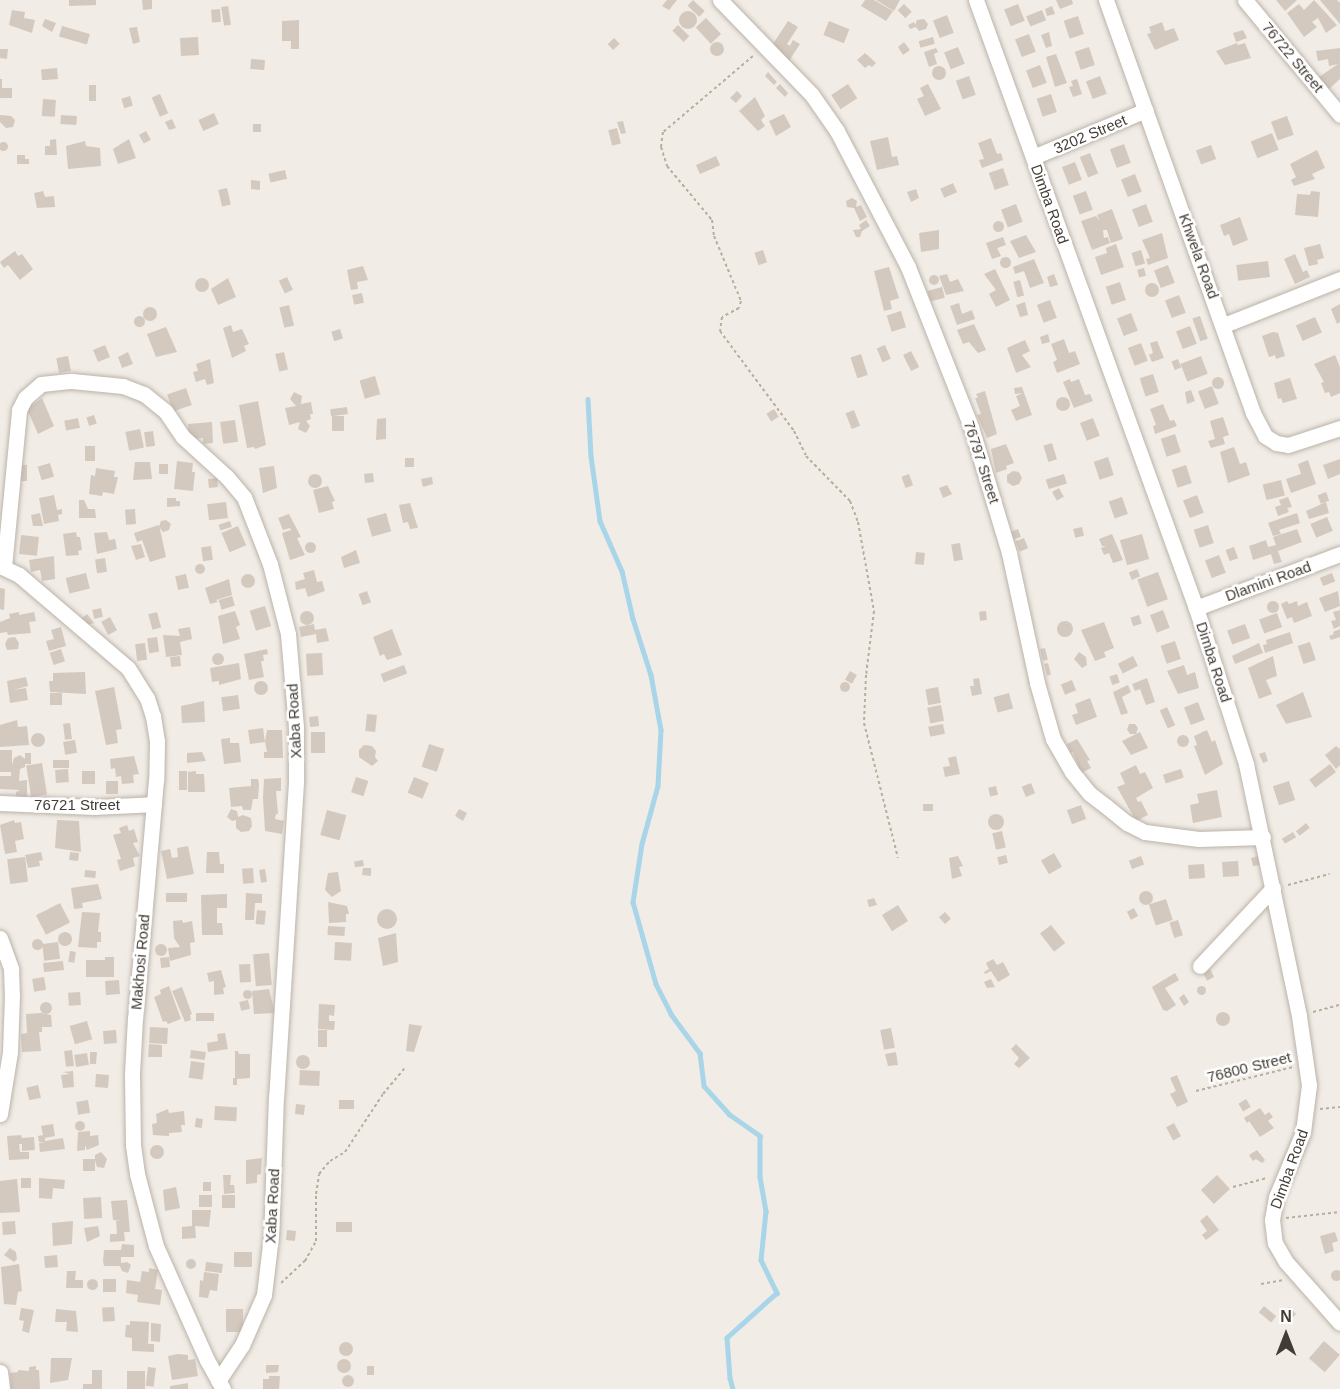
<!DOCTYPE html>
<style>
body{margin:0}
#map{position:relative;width:1340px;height:1389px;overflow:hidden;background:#f1ece6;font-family:Arial,sans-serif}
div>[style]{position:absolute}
.stream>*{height:4.5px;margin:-2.25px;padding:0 2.25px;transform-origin:2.25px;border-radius:2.25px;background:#a8d5e8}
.building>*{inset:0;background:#d4c9bf;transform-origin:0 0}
.round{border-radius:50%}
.path>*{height:2px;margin-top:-1px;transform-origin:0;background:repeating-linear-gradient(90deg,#bbad9c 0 3px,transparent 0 6px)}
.roads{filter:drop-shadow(0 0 2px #bbb3a9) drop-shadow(0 0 2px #bbb3a9)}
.minor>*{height:15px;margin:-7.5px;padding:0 7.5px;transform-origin:7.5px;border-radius:7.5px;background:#fff}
span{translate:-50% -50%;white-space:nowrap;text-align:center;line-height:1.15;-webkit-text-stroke:5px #fff;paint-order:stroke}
.street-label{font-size:15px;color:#433c36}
.north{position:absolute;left:1256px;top:1305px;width:60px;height:60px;-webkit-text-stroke:4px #fff;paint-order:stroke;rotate:0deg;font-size:16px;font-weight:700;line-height:24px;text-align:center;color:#433c36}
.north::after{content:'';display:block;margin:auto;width:21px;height:27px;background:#433c36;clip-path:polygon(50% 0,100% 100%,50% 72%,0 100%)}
</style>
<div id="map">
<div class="stream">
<i style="left:588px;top:399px;width:57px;rotate:87deg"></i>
<i style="left:591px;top:456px;width:66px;rotate:82.1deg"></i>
<i style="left:600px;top:521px;width:55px;rotate:66.3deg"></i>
<i style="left:622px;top:571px;width:49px;rotate:77.1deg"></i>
<i style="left:633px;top:619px;width:59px;rotate:72.2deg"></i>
<i style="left:651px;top:675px;width:56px;rotate:79.7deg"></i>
<i style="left:661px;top:730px;width:56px;rotate:93.1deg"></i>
<i style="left:658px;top:786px;width:60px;rotate:105.4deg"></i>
<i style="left:642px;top:844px;width:59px;rotate:98.8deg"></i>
<i style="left:633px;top:902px;width:85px;rotate:74.3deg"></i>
<i style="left:656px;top:984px;width:34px;rotate:63deg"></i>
<i style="left:671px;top:1014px;width:49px;rotate:53.4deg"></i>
<i style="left:700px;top:1053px;width:33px;rotate:83deg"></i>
<i style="left:704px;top:1086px;width:38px;rotate:48deg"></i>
<i style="left:729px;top:1114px;width:38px;rotate:35deg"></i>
<i style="left:760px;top:1136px;width:41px;rotate:90deg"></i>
<i style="left:760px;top:1177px;width:35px;rotate:80deg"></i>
<i style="left:766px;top:1211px;width:49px;rotate:95.8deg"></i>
<i style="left:761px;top:1260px;width:37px;rotate:64deg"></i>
<i style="left:777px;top:1293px;width:67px;rotate:138deg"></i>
<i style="left:727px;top:1338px;width:40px;rotate:85.7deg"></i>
<i style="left:730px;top:1378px;width:11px;rotate:75deg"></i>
</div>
<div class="building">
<i style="clip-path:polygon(69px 0,96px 0,96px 5px,69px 6px)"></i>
<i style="clip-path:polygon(142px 0,152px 0,152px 9px,143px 10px)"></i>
<i style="clip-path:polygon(667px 0,677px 0,669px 10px,662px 6px)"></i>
<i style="left:693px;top:0;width:16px;height:8px;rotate:43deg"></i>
<i style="clip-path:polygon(865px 0,874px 0,893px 11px,886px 21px,861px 6px)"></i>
<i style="clip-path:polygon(876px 0,900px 0,894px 11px)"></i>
<i style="clip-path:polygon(1056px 0,1072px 0,1073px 4px,1060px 9px)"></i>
<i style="clip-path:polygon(1276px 0,1297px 0,1285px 11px)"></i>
<i style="clip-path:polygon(1314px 0,1337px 25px,1326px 33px,1318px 18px,1312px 22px,1317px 27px,1304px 37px,1287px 13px,1299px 4px,1304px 10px)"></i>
<i style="clip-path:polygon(1320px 0,1337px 0,1340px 3px,1340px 24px)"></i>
<i style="left:904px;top:4px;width:11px;height:9px;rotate:45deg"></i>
<i style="left:1018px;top:4px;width:18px;height:15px;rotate:68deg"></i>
<i style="left:228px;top:6px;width:19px;height:7px;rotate:81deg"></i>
<i style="clip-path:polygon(1052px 6px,1055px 14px,1047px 16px,1045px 9px)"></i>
<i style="left:220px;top:9px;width:13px;height:9px;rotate:86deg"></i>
<i style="clip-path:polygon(12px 10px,25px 12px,24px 18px,35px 20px,32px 33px,9px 25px)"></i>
<i style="left:1042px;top:10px;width:11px;height:17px;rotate:68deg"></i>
<i class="round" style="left:679px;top:11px;width:18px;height:18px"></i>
<i style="left:947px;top:15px;width:19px;height:15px;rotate:69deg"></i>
<i style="left:1078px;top:16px;width:19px;height:15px;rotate:72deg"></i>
<i style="left:706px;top:18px;width:22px;height:14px;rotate:47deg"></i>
<i style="clip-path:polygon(45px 19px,56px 23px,52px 32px,42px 26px)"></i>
<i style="clip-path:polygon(924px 19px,928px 24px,926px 29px,919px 31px,916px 27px,910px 29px,908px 25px,914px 22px,915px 25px,917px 20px)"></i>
<i style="clip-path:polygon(299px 20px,299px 49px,291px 49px,291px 41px,282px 41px,282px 21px)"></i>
<i style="clip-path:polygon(788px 21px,798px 27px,787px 44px,790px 46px,793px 40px,800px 44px,789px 61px,771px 47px)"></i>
<i style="left:829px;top:21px;width:22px;height:15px;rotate:22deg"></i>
<i style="clip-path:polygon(1162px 22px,1165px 31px,1174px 28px,1179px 40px,1155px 50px,1147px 34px,1151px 33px,1149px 27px)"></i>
<i style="left:678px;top:25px;width:16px;height:8px;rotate:45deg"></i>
<i style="left:62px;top:26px;width:29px;height:11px;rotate:16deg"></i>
<i style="clip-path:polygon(137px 27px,140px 42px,133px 44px,129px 28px)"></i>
<i style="clip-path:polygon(1243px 30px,1247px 38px,1236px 42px,1233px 33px)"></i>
<i style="clip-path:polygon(1049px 32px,1052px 46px,1046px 48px,1041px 35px)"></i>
<i style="left:1029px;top:34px;width:19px;height:15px;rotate:69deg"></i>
<i style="left:198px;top:37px;width:18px;height:18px;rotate:87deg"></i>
<i style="left:933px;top:37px;width:7px;height:15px;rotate:74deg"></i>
<i style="left:614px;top:38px;width:8px;height:9px;rotate:45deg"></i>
<i style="clip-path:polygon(904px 42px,910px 50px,903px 55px,898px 47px)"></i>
<i class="round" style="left:710px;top:42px;width:14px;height:14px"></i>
<i style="clip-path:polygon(1237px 43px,1238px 45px,1245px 43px,1251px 58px,1225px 65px,1216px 51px)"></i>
<i style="left:958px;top:47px;width:18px;height:15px;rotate:68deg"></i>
<i style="left:1089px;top:47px;width:19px;height:15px;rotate:72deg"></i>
<i style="clip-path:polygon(936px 48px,938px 52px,934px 54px,937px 64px,929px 67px,924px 52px)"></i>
<i style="clip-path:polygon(1340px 48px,1340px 79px,1329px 89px,1319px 77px,1338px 64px,1329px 66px,1328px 59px,1318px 61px,1316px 51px)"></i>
<i style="clip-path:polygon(0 49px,8px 49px,7px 59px,0 58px)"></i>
<i style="clip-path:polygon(865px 53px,876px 63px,872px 67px,869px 65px,865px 68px,857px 60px)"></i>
<i style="clip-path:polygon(1056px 54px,1067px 83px,1055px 87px,1046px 57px)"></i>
<i style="left:251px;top:59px;width:14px;height:10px;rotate:4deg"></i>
<i style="left:1040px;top:65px;width:19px;height:15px;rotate:69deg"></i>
<i class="round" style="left:932px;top:66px;width:14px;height:14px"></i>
<i style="left:57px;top:68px;width:11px;height:16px;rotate:85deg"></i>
<i style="clip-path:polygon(768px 72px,777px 82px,774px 85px,765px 76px)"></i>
<i style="left:969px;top:76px;width:20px;height:14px;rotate:70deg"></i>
<i style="left:1100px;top:76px;width:19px;height:15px;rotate:69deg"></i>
<i style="clip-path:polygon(0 79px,2px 79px,2px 88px,12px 88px,12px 98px,0 98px)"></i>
<i style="clip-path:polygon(1077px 79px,1082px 94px,1073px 97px,1069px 87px,1073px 86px,1071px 81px)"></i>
<i style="clip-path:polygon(780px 84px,788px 93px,785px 97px,776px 88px)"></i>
<i style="left:848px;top:84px;width:17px;height:20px;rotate:57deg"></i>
<i style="clip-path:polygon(928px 84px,941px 109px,925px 116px,917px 99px,924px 96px,920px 88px)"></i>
<i style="left:89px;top:85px;width:7px;height:16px"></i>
<i style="clip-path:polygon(737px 91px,742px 96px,736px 103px,730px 98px)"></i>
<i style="left:160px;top:94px;width:21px;height:9px;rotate:67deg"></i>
<i style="left:1051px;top:94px;width:19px;height:15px;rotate:72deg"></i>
<i style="left:130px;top:96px;width:10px;height:9px;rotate:73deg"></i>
<i style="clip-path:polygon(755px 97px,765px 116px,761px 120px,765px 126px,758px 131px,739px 111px)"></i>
<i style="left:43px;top:99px;width:13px;height:17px;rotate:4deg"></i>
<i style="left:214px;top:113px;width:12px;height:17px;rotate:66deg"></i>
<i style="clip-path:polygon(784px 114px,791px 127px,776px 136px,769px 121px)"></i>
<i style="clip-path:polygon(0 115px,11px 116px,15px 120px,13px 127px,6px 128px,0 122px)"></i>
<i style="left:61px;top:115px;width:16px;height:9px;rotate:4deg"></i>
<i style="left:1287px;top:116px;width:20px;height:17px;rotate:70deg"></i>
<i style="clip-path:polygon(172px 119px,176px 128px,169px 130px,165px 122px)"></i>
<i style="clip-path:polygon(623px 121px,626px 133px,621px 134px,617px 122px)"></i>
<i style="left:253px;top:124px;width:8px;height:8px"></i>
<i style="left:617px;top:128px;width:16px;height:9px;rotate:76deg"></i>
<i style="left:146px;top:131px;width:10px;height:8px;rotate:61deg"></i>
<i style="left:1272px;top:133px;width:18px;height:23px;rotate:68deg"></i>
<i style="clip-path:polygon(888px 137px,892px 157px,897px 156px,899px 165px,877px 170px,870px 141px)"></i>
<i style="clip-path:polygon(991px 138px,997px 154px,1001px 153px,1003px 160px,982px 168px,979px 160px,984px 159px,978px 143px)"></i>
<i style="clip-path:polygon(56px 139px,57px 155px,45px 155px,45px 146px,50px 146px,50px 140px)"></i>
<i style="clip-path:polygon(129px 139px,136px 158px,118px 164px,113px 149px)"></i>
<i style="clip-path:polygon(85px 141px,86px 146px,100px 148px,101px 166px,68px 169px,66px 146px)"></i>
<i class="round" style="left:-1.5px;top:141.5px;width:9px;height:9px"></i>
<i style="left:1124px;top:144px;width:20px;height:15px;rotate:70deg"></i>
<i style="left:1211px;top:145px;width:15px;height:16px;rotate:70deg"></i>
<i style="clip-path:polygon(1317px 150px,1325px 168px,1312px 174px,1315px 179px,1294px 186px,1291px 180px,1296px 177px,1290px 164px)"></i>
<i style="left:1090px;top:153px;width:22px;height:11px;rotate:68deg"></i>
<i style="clip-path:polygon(17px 155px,25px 155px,25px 159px,29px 159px,29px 164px,17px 164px)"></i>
<i style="left:716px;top:156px;width:10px;height:22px;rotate:66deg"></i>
<i style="left:1075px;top:162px;width:19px;height:14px;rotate:69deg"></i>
<i style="left:1003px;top:168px;width:18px;height:15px;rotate:71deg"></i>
<i style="left:285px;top:170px;width:9px;height:17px;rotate:77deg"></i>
<i style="left:1135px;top:174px;width:19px;height:15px;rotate:69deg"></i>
<i style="clip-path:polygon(251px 180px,260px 181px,260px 190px,251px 189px)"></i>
<i style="left:953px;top:183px;width:10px;height:14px;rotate:66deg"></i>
<i style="left:227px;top:188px;width:17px;height:9px;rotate:77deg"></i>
<i style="clip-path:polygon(916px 189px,919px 198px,911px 202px,907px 192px)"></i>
<i style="clip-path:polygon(43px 191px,45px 197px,54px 196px,55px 207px,37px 208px,34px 193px)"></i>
<i style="left:1086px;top:191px;width:20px;height:14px;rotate:70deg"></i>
<i style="clip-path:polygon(1311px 191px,1320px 192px,1318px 217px,1295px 215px,1297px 194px,1310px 195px)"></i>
<i style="clip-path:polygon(852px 198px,857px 201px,856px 207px,861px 205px,867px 217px,860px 221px,854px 208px,847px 207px,846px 201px)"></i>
<i style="left:1016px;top:204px;width:19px;height:16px;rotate:69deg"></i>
<i style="left:1146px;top:204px;width:19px;height:15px;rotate:69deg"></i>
<i style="clip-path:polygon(1112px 209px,1123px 239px,1111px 243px,1107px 230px,1103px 230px,1104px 238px,1108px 237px,1110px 243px,1092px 250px,1081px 221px,1096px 216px,1100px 221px,1097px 215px)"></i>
<i style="clip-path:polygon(1240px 217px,1248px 240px,1233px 246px,1229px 234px,1224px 236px,1220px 225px)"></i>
<i style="clip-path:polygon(866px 220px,870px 226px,862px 231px,860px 237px,856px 237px,853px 230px,861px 229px,859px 225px)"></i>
<i class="round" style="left:992.5px;top:220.5px;width:11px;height:11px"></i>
<i style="clip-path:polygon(939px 230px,939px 249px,921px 252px,919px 233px)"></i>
<i style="clip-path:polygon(1162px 233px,1168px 258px,1148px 265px,1146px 259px,1150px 258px,1142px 240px)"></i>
<i style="clip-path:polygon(1026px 235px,1036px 252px,1019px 258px,1010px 241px)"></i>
<i style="clip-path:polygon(1003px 237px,1006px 245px,997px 248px,1001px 256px,992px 259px,986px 243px)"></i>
<i style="clip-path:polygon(1116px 244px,1124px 267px,1101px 275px,1095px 257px,1107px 253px,1106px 248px)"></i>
<i style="clip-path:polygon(1320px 244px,1324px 258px,1317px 260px,1318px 264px,1309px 266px,1304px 248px)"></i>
<i style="left:763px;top:250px;width:13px;height:9px;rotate:72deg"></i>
<i style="left:1141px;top:250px;width:14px;height:10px;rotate:73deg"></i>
<i style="clip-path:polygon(15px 251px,18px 256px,22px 254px,33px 269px,20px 280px,8px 265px,4px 268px,0 262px)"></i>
<i style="clip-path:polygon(1295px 254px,1303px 272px,1307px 270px,1310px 277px,1295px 284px,1284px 259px)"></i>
<i class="round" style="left:999.5px;top:256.5px;width:11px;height:11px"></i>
<i style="clip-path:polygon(1034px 259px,1044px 283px,1030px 288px,1024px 271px,1015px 274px,1013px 267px)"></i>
<i style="left:1268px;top:261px;width:16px;height:32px;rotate:83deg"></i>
<i style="left:1168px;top:265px;width:19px;height:15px;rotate:69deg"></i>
<i style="clip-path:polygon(363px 266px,368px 280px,357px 282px,358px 289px,351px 290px,347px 270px)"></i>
<i style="clip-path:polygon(889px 267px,899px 298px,890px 301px,892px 309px,884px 311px,874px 271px)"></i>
<i style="left:1144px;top:268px;width:8px;height:7px;rotate:76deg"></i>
<i style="clip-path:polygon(995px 269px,1010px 300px,996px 307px,989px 294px,996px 290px,984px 274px)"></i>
<i style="clip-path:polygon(947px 274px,950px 282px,958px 279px,964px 291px,946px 295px,939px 276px)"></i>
<i style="clip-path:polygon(1054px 274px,1058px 285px,1050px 287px,1047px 277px)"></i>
<i class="round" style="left:929px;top:275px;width:10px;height:10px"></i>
<i style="left:287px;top:277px;width:14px;height:9px;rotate:65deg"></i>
<i class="round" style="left:195px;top:278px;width:14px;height:14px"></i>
<i style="clip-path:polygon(228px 278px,236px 297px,218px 305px,211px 289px)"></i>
<i style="left:1020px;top:280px;width:16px;height:7px;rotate:75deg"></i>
<i style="left:1120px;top:282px;width:19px;height:15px;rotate:72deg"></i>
<i class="round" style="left:1145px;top:283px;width:14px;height:14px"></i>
<i style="left:942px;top:287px;width:11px;height:15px;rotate:75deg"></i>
<i style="left:362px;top:293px;width:10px;height:10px;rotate:79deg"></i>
<i style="left:1179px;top:295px;width:19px;height:15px;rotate:69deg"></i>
<i style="left:1050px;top:300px;width:19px;height:14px;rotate:69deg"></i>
<i style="clip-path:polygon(1025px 302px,1028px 315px,1020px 317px,1016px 305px)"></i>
<i style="clip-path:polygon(959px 303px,962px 314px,972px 310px,975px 319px,957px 325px,950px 306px)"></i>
<i style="clip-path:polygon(1340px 304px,1340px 322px,1337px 324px,1331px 309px)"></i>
<i style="left:289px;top:305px;width:21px;height:10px;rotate:76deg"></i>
<i class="round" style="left:143px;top:307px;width:14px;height:14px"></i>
<i style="left:901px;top:311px;width:17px;height:15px;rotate:73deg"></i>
<i style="left:1131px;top:313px;width:19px;height:15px;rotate:69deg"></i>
<i class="round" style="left:133.5px;top:315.5px;width:11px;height:11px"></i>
<i style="left:1200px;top:316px;width:24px;height:8px;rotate:71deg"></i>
<i style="left:1315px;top:317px;width:17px;height:21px;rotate:66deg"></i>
<i style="clip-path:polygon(974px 324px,986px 350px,978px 353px,969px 342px,963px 344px,957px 330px)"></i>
<i style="clip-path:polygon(231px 325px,233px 332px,242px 329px,249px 344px,244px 346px,246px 351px,232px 358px,223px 328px)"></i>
<i style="left:1190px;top:326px;width:19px;height:15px;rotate:69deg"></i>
<i style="clip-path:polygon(166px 327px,177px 352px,156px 357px,147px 334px)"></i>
<i style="left:340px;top:329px;width:10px;height:9px;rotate:73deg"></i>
<i style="clip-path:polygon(1273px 332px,1278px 333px,1285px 356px,1276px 359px,1275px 355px,1269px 357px,1262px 336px)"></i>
<i style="clip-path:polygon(1048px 334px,1050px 342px,1042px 344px,1040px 337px)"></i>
<i style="clip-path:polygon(1064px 339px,1069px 353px,1075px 351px,1080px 364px,1057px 373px,1053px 362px,1057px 360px,1051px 344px)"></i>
<i style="clip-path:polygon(1025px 340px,1030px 351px,1022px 355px,1031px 367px,1016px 373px,1007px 348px)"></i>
<i style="clip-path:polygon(1157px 341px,1164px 358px,1152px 362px,1149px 355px,1153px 353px,1150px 343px)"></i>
<i style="left:1141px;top:343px;width:19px;height:14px;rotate:69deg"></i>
<i style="left:105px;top:345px;width:13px;height:13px;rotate:67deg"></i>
<i style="left:885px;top:345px;width:15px;height:9px;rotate:67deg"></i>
<i style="left:911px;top:351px;width:18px;height:9px;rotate:63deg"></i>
<i style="clip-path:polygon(128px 352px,133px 364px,122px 368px,118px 357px)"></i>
<i style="left:284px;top:352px;width:18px;height:9px;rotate:77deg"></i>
<i style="left:861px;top:354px;width:22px;height:11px;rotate:72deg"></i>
<i style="clip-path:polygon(1335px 355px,1340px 367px,1340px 393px,1331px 397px,1329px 392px,1325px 393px,1321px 383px,1324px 382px,1314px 364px)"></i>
<i style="left:68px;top:356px;width:15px;height:12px;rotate:79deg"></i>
<i style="left:1201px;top:356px;width:19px;height:22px;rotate:69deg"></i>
<i style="clip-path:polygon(210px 359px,214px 383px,207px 385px,205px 379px,196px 382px,193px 372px,198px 371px,196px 364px)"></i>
<i style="left:1178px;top:359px;width:9px;height:7px;rotate:69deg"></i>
<i style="left:1153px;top:374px;width:19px;height:14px;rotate:72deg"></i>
<i style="left:375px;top:376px;width:19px;height:16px;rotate:74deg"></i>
<i class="round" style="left:1212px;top:377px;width:12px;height:12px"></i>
<i style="clip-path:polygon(1290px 378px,1297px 399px,1283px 403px,1281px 398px,1278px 399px,1274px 383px)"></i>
<i style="clip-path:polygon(1070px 379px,1071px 382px,1079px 379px,1085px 395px,1090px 394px,1093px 401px,1074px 408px,1063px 382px)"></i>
<i style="left:1212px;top:386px;width:19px;height:15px;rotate:69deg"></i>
<i style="clip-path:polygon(1022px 387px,1032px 415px,1016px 421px,1011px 410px,1020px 406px,1016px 396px,1023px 393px,1015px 394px,1014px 388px)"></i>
<i style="left:186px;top:388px;width:18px;height:20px;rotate:71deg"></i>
<i style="clip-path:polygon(1191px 390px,1195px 401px,1187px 404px,1185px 392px)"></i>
<i style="clip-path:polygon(985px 391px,997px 434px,987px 438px,977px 415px,981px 414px,975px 398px,978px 398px,976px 394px)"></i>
<i style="clip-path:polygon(294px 392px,302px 396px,301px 404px,311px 402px,313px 414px,310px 414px,311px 419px,306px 421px,310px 426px,306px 433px,298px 429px,300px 422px,289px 425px,285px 408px,296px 406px,290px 399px)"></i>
<i class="round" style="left:1056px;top:397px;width:14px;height:14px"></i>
<i style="clip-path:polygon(42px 398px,54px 426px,38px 434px,27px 409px)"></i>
<i style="clip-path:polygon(258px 401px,266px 445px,255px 449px,254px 447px,247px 448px,239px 405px)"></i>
<i style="clip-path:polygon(1163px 404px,1170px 421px,1174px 420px,1177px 426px,1155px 434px,1153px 426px,1156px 425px,1150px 409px)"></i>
<i style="left:347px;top:407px;width:7px;height:17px;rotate:82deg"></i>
<i style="left:774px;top:409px;width:9px;height:9px;rotate:58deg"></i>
<i style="left:854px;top:410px;width:17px;height:9px;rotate:69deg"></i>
<i style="left:94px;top:415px;width:9px;height:8px;rotate:72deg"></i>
<i style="left:344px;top:416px;width:15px;height:12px;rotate:90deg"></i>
<i style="clip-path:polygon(1223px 417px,1229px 435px,1223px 437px,1225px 444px,1211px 448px,1208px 441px,1215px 439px,1210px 421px)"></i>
<i style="left:78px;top:418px;width:10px;height:14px;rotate:79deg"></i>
<i style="clip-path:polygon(386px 418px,386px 439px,376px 440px,377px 419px)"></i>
<i style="left:1093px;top:418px;width:19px;height:14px;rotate:69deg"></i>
<i style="left:235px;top:420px;width:22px;height:15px;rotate:82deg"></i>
<i style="clip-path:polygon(212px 422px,213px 443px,203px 444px,203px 438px,189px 439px,188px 424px)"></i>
<i style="left:140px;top:429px;width:19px;height:15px;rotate:78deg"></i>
<i style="left:153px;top:431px;width:15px;height:9px;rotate:82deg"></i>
<i style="left:1175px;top:434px;width:19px;height:15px;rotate:72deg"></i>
<i style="left:1052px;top:443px;width:17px;height:9px;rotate:73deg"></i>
<i style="clip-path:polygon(1006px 444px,1014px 463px,1006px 466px,1007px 469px,996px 473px,991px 449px)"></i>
<i style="left:85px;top:446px;width:10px;height:15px"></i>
<i style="clip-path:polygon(1234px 447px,1240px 464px,1246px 462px,1250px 475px,1228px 483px,1220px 452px)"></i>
<i style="left:1108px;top:457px;width:19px;height:15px;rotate:72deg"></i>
<i style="left:405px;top:458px;width:9px;height:9px"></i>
<i style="clip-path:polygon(1340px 459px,1340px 474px,1328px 479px,1323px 465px)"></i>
<i style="clip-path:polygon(1308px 460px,1316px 484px,1291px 493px,1286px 479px,1301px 474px,1298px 464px)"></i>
<i style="clip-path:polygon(177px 461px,193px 463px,192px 472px,195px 472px,193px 491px,174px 489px)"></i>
<i style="clip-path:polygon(135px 462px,150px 462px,152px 479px,133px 480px)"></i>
<i style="left:50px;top:463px;width:14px;height:13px;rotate:73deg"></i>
<i style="left:168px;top:464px;width:10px;height:9px;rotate:90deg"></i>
<i style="left:20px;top:465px;width:7px;height:16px"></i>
<i style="left:1186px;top:465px;width:19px;height:15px;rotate:72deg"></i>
<i style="clip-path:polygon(274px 466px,277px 488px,263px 493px,259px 468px)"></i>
<i style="clip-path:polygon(96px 468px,115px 471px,114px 477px,118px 477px,114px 494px,103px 492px,102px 496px,89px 494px,91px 475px,95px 476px)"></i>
<i style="clip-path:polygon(1013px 471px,1019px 472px,1022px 478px,1019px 484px,1013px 486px,1007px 482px,1007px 475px)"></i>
<i style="left:373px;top:473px;width:9px;height:9px;rotate:84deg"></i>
<i style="left:909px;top:474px;width:12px;height:8px;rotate:70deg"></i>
<i style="left:1064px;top:474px;width:10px;height:19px;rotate:73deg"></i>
<i class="round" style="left:308px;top:474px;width:14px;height:14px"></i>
<i style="clip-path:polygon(432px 477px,433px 484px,423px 487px,421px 479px)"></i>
<i style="left:217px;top:478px;width:9px;height:9px;rotate:84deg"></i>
<i style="left:1281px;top:480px;width:16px;height:19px;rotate:76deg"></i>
<i style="clip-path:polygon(947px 485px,952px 494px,943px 498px,939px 488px)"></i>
<i style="clip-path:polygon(328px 486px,335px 501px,332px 502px,334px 509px,319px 513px,313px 490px)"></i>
<i style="left:1059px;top:488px;width:10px;height:8px;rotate:61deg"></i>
<i style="left:1326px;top:492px;width:9px;height:9px;rotate:69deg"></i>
<i style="clip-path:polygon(54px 495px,57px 510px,62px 509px,62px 514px,58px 515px,59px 521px,44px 524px,39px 498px)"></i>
<i style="left:1197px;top:495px;width:19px;height:15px;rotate:69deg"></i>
<i style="left:1122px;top:497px;width:18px;height:14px;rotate:71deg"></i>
<i style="clip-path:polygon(1288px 497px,1292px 507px,1287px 508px,1289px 512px,1278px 516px,1275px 507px,1281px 505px,1279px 500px)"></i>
<i style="clip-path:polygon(167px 498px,176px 498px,176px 501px,180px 501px,180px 506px,167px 507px)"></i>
<i style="clip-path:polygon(79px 500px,84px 500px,88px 509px,95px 509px,96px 518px,79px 518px)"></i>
<i style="left:226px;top:502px;width:16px;height:19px;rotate:83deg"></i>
<i style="clip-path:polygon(1326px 502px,1329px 513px,1309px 519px,1306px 511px)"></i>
<i style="clip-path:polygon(410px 503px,418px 528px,410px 529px,408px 522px,403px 523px,399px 505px)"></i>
<i style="left:135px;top:509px;width:15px;height:10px;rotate:86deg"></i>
<i style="clip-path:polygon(40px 513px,43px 526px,33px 526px,31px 515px)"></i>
<i style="left:386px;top:513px;width:19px;height:20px;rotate:74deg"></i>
<i style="clip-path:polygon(1297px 513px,1300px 523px,1279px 530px,1281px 534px,1273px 536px,1268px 523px)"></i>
<i style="clip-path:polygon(289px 514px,301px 537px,297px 538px,305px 555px,290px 560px,282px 533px,291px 530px,290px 528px,283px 530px,278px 518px)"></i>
<i style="left:1327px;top:517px;width:15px;height:18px;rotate:67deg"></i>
<i style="clip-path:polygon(166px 520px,171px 524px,169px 530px,163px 532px,159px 527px,161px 521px)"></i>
<i style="left:230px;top:521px;width:6px;height:12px;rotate:72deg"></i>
<i style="clip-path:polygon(159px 525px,166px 557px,150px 562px,142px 540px,137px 542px,134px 533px)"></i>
<i style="left:1208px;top:525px;width:19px;height:15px;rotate:72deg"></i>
<i style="left:238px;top:526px;width:21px;height:18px;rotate:67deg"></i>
<i style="left:1082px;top:527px;width:9px;height:9px;rotate:77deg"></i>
<i style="clip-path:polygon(1018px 529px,1021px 537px,1014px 539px,1011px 532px)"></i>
<i style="clip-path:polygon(1297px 529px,1302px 542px,1278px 551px,1282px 562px,1274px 564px,1271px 554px,1253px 560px,1249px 546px,1266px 540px,1268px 547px,1276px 545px,1273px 537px)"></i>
<i style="clip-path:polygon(76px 532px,77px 537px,80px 537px,82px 550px,78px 551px,79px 555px,66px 556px,63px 534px)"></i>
<i style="clip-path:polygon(107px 532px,109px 540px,115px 539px,117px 549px,97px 554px,94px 533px)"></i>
<i style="clip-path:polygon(1112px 534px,1123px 560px,1113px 563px,1109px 553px,1104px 555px,1101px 548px,1106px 546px,1102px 546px,1099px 539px)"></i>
<i style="left:1142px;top:534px;width:26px;height:23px;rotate:74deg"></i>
<i style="left:21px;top:535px;width:18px;height:19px;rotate:6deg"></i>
<i style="left:1024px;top:538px;width:11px;height:9px;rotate:68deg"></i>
<i class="round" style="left:304.5px;top:541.5px;width:11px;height:11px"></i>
<i style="left:960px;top:543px;width:17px;height:9px;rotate:80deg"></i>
<i style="clip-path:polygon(141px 544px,145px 557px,136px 560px,131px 546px)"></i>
<i style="left:211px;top:546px;width:14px;height:10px;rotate:82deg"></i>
<i style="left:1234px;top:547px;width:12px;height:9px;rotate:70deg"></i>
<i style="clip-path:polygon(356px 550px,360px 563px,344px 568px,341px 557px)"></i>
<i style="left:916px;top:552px;width:9px;height:12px;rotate:6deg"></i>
<i style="left:1219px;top:555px;width:19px;height:15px;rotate:69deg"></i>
<i style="clip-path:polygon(54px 556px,55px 579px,42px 581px,40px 570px,31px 572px,29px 560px)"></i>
<i style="left:105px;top:558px;width:14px;height:10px;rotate:82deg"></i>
<i class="round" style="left:195px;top:564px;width:10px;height:10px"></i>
<i style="left:1137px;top:569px;width:8px;height:9px;rotate:67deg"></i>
<i style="clip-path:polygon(314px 570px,317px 582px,322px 581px,325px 591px,308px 597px,305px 588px,296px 590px,295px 582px,305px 579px,303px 573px)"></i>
<i style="left:1158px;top:572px;width:29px;height:22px;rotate:70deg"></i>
<i style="left:86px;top:573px;width:16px;height:21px;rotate:76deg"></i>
<i style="left:1332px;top:573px;width:9px;height:13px;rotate:69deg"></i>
<i style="left:186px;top:574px;width:14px;height:11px;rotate:78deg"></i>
<i class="round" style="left:241px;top:574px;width:14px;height:14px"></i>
<i style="clip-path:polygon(229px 579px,232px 595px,216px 600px,218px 602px,210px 604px,205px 588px)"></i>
<i style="clip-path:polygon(0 588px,5px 589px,4px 610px,0 609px)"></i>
<i style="left:367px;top:591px;width:12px;height:9px;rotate:70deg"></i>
<i style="clip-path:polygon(1338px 591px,1340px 606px,1325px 612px,1319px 598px)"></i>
<i style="left:232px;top:596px;width:10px;height:14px;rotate:73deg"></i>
<i class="round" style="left:1267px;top:601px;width:12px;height:12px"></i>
<i style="clip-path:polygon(1287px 601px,1289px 604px,1297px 601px,1298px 606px,1307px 602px,1312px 616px,1294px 623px,1292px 617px,1287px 619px,1281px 604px)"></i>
<i style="left:265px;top:606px;width:21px;height:16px;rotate:73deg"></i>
<i style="left:101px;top:608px;width:9px;height:9px;rotate:77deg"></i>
<i style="left:1163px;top:610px;width:19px;height:14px;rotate:69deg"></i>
<i style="clip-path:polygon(1340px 610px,1340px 626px,1334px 629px,1331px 621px,1336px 620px,1333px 612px)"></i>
<i style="clip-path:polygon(235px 611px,240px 625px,236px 627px,240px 639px,223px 644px,218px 616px)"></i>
<i style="left:986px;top:611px;width:9px;height:7px;rotate:84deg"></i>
<i class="round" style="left:300px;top:611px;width:14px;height:14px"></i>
<i style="clip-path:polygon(19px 612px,19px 615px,34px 612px,36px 621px,29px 622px,31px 633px,8px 635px,7px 632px,0 633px,0 622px,10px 618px,9px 614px)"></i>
<i style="left:157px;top:612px;width:16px;height:9px;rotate:75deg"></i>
<i style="left:1277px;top:613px;width:15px;height:19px;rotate:70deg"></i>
<i style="clip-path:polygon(87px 614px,94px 623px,84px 626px,80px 620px)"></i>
<i style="left:1139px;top:615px;width:9px;height:9px;rotate:72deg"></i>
<i style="left:110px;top:617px;width:15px;height:10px;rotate:62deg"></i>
<i class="round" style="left:1057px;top:621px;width:16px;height:16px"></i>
<i style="clip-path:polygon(1104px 622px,1114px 648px,1104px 652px,1106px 657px,1095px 661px,1081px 630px)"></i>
<i style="clip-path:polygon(314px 624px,315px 630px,326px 628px,329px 641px,317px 643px,316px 634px,301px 637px,299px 627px)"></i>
<i style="left:1245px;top:624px;width:15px;height:19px;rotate:70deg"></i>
<i style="clip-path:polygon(61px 627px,66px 646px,49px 651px,46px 641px,54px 639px,51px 630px)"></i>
<i style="clip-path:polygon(190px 627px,192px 639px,180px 642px,182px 655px,166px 657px,163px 635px,180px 636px,178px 629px)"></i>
<i style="clip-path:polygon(392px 629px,402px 655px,387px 660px,384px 654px,380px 656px,373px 637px)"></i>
<i style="clip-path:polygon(1340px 629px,1340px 637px,1331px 640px,1329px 636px,1334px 634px,1333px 632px)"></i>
<i style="clip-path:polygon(1290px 632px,1293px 643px,1265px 653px,1263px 645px,1267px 644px,1266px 640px)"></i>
<i style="clip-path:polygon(15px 637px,19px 643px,18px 649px,7px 650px,5px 644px,8px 638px)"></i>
<i style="left:157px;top:637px;width:15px;height:10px;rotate:82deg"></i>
<i style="left:1175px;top:641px;width:19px;height:15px;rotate:72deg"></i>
<i style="left:1310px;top:642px;width:19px;height:13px;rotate:72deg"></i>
<i style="left:145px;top:643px;width:17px;height:10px;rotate:83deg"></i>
<i style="clip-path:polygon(1259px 643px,1263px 653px,1235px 664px,1232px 656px)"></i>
<i style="left:1045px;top:648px;width:12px;height:5px;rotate:76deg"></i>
<i style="left:61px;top:649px;width:13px;height:12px;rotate:72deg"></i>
<i style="clip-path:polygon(267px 649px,268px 654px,263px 655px,264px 661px,261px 661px,264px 677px,249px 680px,244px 654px)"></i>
<i style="clip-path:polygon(1079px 652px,1086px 657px,1087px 665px,1082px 668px,1074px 659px)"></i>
<i style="left:322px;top:653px;width:22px;height:16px;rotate:87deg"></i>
<i class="round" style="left:212px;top:653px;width:12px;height:12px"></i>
<i style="left:180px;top:656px;width:10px;height:10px;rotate:84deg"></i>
<i style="left:1133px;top:656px;width:11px;height:17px;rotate:63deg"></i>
<i style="clip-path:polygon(1273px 656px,1277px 676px,1266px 680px,1272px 694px,1259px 699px,1248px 668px)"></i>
<i style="clip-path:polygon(239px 663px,241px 679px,219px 685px,219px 681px,212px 682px,210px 668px)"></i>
<i style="left:1048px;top:663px;width:12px;height:4px;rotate:76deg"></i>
<i style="left:404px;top:665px;width:9px;height:25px;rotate:69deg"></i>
<i style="clip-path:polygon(1184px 665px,1187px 675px,1195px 672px,1199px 688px,1178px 694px,1167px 671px)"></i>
<i style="left:850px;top:671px;width:8px;height:10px;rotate:30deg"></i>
<i style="clip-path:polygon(85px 672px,86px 694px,50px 692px,49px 681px,53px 681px,53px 673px)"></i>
<i style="left:1117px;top:674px;width:9px;height:8px;rotate:72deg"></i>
<i style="clip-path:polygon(26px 677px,28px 686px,13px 690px,26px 688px,28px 700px,10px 703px,7px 681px)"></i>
<i style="clip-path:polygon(979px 678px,982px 694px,972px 696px,970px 686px,974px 686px,973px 679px)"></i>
<i style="clip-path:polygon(1147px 678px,1155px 702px,1146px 705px,1140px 689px,1135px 691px,1132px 684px)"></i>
<i style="left:1072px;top:680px;width:11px;height:12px;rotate:68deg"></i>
<i class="round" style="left:254px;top:681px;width:14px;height:14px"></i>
<i class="round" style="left:840px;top:682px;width:10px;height:10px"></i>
<i style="clip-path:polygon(1128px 685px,1131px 692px,1122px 697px,1128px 713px,1121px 715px,1113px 692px)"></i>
<i style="clip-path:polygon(114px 687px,122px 729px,116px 730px,118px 743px,106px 745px,95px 691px)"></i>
<i style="left:938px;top:687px;width:16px;height:13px;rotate:79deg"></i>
<i style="clip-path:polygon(1303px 692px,1312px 717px,1286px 724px,1276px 705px)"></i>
<i style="left:50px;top:693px;width:12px;height:12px"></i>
<i style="left:1009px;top:693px;width:16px;height:16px;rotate:75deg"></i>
<i style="left:238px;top:695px;width:14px;height:17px;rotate:82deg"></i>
<i style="clip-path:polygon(1090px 698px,1097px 717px,1076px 725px,1072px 715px,1078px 713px,1075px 704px)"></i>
<i style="clip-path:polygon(204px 701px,205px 722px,182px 723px,181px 706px)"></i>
<i style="left:1198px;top:702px;width:19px;height:15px;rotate:69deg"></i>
<i style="left:941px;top:705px;width:16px;height:14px;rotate:79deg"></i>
<i style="left:1167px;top:707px;width:20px;height:8px;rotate:66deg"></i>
<i style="left:367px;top:714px;width:10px;height:17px;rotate:6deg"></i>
<i style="left:318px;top:716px;width:10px;height:9px;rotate:84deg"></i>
<i style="clip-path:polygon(17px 720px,18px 727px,27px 726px,29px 745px,0 747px,0 725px)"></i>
<i style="left:70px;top:723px;width:16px;height:7px;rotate:83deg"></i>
<i style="left:943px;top:724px;width:10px;height:15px;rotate:79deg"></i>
<i style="clip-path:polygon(1129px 724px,1135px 724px,1138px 728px,1136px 734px,1130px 734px,1127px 730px)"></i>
<i style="clip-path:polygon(263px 728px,265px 742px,267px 730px,282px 730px,283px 758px,264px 758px,264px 752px,267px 752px,265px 742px,250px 744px,248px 730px)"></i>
<i style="clip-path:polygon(1207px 730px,1212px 742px,1215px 740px,1223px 764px,1205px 775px,1194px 746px,1197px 745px,1194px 736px)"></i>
<i style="left:311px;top:732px;width:14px;height:21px"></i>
<i style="clip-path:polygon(1140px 732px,1148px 748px,1131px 755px,1122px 741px)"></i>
<i class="round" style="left:31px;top:733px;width:14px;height:14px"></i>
<i class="round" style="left:1177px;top:735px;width:12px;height:12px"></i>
<i style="clip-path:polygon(230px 738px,230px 743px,239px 743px,241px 762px,224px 764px,221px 739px)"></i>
<i style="clip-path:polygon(1077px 739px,1090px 760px,1087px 761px,1091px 768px,1081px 773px,1073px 752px,1071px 753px,1067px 744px)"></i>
<i style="left:75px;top:740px;width:13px;height:12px;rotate:81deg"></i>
<i style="left:429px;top:744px;width:16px;height:24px;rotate:18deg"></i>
<i style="clip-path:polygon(364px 745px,372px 746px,376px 751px,375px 757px,378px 761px,372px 766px,359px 757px,359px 750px)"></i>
<i style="clip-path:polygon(1336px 746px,1340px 749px,1340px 765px,1336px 769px,1325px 755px)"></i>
<i style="clip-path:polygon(0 750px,12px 750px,12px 765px,14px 758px,20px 755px,25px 759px,25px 767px,20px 769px,19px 781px,27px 780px,27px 800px,16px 800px,16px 792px,20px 790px,0 789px,0 776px,11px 776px,11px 772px,0 772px)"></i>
<i style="clip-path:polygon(202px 752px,206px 761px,187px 763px,187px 753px)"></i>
<i style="clip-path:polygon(1265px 752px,1268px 761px,1263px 763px,1259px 754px)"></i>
<i style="left:25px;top:753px;width:6px;height:11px"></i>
<i style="clip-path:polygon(134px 756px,139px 774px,133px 775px,134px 783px,122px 784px,121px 776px,116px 777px,115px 768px,111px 769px,110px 759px)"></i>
<i style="clip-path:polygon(956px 756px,960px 774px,945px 777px,943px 767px,950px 766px,948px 758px)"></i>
<i style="left:53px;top:760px;width:16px;height:8px"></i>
<i style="left:42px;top:763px;width:32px;height:16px;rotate:81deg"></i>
<i style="left:1330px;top:764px;width:10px;height:26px;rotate:53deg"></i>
<i style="clip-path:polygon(1136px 765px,1140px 774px,1145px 772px,1153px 788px,1136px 798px,1138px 802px,1141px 801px,1148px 815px,1136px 821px,1117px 787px,1125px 784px,1120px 773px)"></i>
<i style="left:68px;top:769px;width:13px;height:13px;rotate:86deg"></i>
<i style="left:1181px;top:769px;width:9px;height:19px;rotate:72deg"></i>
<i style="left:82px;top:771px;width:13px;height:13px"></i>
<i style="left:179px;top:771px;width:8px;height:19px"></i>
<i style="clip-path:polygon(196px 771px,196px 774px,204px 774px,205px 792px,188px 792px,188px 772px)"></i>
<i style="left:356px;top:777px;width:13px;height:16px;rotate:18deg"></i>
<i style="left:414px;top:777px;width:16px;height:17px;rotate:22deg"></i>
<i style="clip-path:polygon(281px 778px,281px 791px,276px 791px,278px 814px,276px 814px,275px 819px,284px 821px,282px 834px,265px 831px,263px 798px,264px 779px)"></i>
<i style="clip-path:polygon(251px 779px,258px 779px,259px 785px,258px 799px,253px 799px,251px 810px,243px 810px,242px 806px,231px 807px,229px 788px,251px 786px)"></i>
<i style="left:106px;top:781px;width:12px;height:13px"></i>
<i style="left:1289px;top:781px;width:20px;height:17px;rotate:72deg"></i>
<i style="left:1031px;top:783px;width:11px;height:10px;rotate:68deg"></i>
<i style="left:996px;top:786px;width:9px;height:8px;rotate:77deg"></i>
<i style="clip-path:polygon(1217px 790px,1222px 817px,1193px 823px,1190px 805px,1199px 803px,1197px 794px)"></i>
<i style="left:933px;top:804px;width:7px;height:10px;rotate:90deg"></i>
<i style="left:1081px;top:805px;width:15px;height:15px;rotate:70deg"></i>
<i style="clip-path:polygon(231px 809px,237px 811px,238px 817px,243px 815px,251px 818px,252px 826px,249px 831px,241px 832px,236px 828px,236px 820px,232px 821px,227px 817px)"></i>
<i style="clip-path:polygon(459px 809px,467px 813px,463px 821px,455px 816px)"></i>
<i style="left:327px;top:810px;width:20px;height:26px;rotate:15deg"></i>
<i class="round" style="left:988px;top:814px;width:16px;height:16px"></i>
<i style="clip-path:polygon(14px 820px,15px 823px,21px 822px,24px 839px,15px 841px,17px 852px,5px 854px,0 825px)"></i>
<i style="clip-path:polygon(57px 820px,79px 821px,81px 852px,55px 848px)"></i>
<i style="left:1306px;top:823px;width:6px;height:13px;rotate:51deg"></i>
<i style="clip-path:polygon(127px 825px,129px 831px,134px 829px,138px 842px,133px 843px,140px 856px,133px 858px,135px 866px,120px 871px,117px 860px,121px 859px,113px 835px,121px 833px,119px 828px)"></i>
<i style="left:1002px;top:831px;width:17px;height:10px;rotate:77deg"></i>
<i style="left:1293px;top:832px;width:6px;height:13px;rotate:59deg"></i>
<i style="clip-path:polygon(188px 846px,194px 874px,167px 879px,161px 851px,170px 849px,172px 858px,178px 857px,177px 848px)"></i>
<i style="clip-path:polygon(41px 852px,43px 860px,39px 861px,40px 866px,28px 868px,25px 855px)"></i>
<i style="left:70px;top:852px;width:9px;height:8px;rotate:6deg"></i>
<i style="clip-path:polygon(207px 852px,219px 852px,220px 864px,224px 864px,224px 873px,206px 873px)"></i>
<i style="left:1054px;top:853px;width:16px;height:15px;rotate:60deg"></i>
<i style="left:1006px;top:855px;width:8px;height:9px;rotate:76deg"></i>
<i style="clip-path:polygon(958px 856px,963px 866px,959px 867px,962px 876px,952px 879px,949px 858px)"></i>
<i style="left:1141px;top:856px;width:9px;height:13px;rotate:69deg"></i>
<i style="clip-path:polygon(1259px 856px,1260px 865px,1253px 866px,1251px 858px)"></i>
<i style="left:25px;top:857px;width:25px;height:18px;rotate:83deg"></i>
<i style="left:363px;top:860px;width:6px;height:9px;rotate:81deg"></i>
<i style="left:1238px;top:861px;width:15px;height:16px;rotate:86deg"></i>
<i style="left:1204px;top:864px;width:14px;height:16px;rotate:86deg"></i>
<i style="left:253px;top:868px;width:15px;height:11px;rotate:86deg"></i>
<i style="clip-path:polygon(363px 868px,371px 868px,371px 876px,362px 875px)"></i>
<i style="left:265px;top:869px;width:13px;height:6px;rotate:81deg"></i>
<i style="left:85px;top:870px;width:11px;height:7px;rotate:5deg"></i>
<i style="clip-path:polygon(338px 872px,341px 891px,332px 897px,325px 890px,328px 873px)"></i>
<i style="clip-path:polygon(98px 884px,102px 899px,82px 903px,83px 908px,74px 909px,71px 888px)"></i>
<i class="round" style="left:1139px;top:891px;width:14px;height:14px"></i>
<i style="left:187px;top:893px;width:9px;height:21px;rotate:90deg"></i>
<i style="clip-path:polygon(246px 893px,262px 894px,262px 903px,255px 903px,254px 920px,245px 920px)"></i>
<i style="clip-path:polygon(227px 894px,227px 908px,217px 908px,217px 923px,222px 923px,223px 935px,202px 935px,201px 895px)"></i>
<i style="clip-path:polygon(874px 898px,877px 905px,869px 907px,867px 900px)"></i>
<i style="left:1166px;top:899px;width:22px;height:18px;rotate:72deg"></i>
<i style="clip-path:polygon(328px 902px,347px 906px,349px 914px,346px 914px,346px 922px,329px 923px)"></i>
<i style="left:60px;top:903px;width:22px;height:27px;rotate:63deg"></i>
<i style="left:898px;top:905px;width:19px;height:19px;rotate:58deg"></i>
<i style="left:1134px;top:908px;width:9px;height:8px;rotate:63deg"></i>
<i class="round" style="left:377px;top:909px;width:20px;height:20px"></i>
<i style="left:257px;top:910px;width:9px;height:14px;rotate:6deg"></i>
<i style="clip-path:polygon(82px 912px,100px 913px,98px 932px,101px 932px,101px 942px,97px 942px,97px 948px,78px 947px)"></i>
<i style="left:945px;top:912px;width:9px;height:8px;rotate:49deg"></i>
<i style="clip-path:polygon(182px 920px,183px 923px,192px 921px,195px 942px,190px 943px,191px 955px,170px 961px,168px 948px,180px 947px,174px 938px,173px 921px)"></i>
<i style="left:1178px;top:920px;width:16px;height:9px;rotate:72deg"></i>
<i style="left:1051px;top:925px;width:23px;height:14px;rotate:52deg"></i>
<i style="left:328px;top:926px;width:17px;height:9px;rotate:3deg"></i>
<i class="round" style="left:58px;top:932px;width:14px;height:14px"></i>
<i style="clip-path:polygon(396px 933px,398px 962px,383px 966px,378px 938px)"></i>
<i class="round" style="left:31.5px;top:938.5px;width:11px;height:11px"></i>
<i style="left:58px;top:942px;width:17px;height:16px;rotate:83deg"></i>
<i style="left:335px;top:942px;width:17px;height:18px;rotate:3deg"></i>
<i class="round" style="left:155px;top:944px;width:12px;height:12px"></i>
<i style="left:70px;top:951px;width:6px;height:11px;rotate:9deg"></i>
<i style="left:269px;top:953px;width:32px;height:16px;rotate:85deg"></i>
<i style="clip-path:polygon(105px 957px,114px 957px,114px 977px,86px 977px,86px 960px,105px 960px)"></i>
<i style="left:169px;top:957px;width:10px;height:9px;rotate:84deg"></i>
<i style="clip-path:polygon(993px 959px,997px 965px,1003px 962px,1010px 975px,998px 982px,991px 971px,985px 974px,984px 972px,989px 969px,986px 963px)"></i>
<i style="left:63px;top:961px;width:9px;height:20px;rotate:84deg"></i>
<i style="left:250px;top:964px;width:18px;height:11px;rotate:87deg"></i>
<i style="left:1210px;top:969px;width:9px;height:8px;rotate:63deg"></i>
<i style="clip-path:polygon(221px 970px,226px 987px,223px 988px,224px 994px,214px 995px,214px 981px,209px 982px,207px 973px)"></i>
<i style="clip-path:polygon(1175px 973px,1179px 980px,1165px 988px,1176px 1005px,1167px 1011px,1163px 1010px,1152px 987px)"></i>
<i style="left:44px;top:977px;width:13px;height:12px;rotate:81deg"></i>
<i style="clip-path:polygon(991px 979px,995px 987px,987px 988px,984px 982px)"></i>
<i style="left:119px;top:980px;width:14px;height:14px;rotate:86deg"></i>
<i class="round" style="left:1196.5px;top:985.5px;width:9px;height:9px"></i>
<i style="clip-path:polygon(169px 986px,181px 1019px,168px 1024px,166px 1021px,163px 1022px,154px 997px,161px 994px,160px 990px)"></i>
<i style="clip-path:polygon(182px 987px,192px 1014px,190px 1015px,191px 1020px,185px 1022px,172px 991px)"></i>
<i style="clip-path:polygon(269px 989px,275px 1013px,254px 1014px,252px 991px)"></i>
<i class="round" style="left:242.5px;top:989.5px;width:9px;height:9px"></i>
<i style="left:80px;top:992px;width:13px;height:12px;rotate:86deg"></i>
<i style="clip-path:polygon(1184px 994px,1189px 1002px,1184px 1006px,1179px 998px)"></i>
<i style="left:248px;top:1000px;width:9px;height:9px;rotate:77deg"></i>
<i class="round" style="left:40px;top:1002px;width:12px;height:12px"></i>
<i style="clip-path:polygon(319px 1004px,335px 1005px,334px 1016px,329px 1015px,329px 1021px,335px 1021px,334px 1030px,318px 1029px)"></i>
<i class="round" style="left:1216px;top:1012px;width:14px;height:14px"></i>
<i style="clip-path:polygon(41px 1013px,51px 1015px,52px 1027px,42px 1027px,42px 1032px,39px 1032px,41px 1051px,22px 1052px,21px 1034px,27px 1033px,26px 1014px)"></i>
<i style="left:196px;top:1013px;width:18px;height:8px"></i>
<i style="left:87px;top:1021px;width:19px;height:18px;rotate:74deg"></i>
<i style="clip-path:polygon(409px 1024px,422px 1026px,414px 1052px,406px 1051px)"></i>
<i style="left:150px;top:1027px;width:18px;height:16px;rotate:3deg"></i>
<i style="left:891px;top:1028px;width:20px;height:11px;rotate:79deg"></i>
<i style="left:116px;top:1030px;width:13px;height:13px;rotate:86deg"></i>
<i style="left:318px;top:1030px;width:9px;height:17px"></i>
<i style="clip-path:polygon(225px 1033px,228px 1049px,208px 1052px,207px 1043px,218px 1041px,217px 1034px)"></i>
<i style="clip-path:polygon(149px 1044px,162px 1045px,162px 1057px,148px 1057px)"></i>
<i style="clip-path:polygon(1016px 1044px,1030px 1058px,1019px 1068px,1014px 1064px,1019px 1058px,1011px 1049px)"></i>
<i style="left:72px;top:1050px;width:16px;height:8px;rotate:83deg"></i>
<i style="left:191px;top:1050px;width:15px;height:8px;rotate:8deg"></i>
<i style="clip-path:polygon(235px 1051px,238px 1051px,239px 1054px,250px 1054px,250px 1078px,237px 1079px,237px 1085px,233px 1085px,233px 1078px,235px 1078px)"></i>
<i style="clip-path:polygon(90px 1052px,97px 1052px,96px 1064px,90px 1064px)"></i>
<i style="clip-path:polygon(896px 1052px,898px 1065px,888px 1066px,885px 1054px)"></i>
<i style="left:87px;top:1053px;width:12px;height:13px;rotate:81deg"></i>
<i class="round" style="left:296px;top:1055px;width:14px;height:14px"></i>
<i style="left:191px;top:1061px;width:14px;height:17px;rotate:8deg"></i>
<i style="left:300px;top:1070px;width:20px;height:15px;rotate:3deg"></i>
<i style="clip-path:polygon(73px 1071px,74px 1087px,63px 1088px,61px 1075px,70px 1074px,63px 1072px)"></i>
<i style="left:96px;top:1074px;width:13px;height:13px;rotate:4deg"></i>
<i style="clip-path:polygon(1177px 1075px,1188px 1102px,1177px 1107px,1170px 1094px,1176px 1091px,1170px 1078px)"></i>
<i style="left:38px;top:1085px;width:13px;height:12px;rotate:77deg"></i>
<i style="left:1246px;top:1099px;width:9px;height:9px;rotate:58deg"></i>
<i style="left:88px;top:1100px;width:13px;height:12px;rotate:81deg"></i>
<i style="left:339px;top:1100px;width:15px;height:9px"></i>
<i style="left:296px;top:1104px;width:9px;height:10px;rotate:6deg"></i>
<i style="left:215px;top:1106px;width:22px;height:14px;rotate:3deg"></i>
<i style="clip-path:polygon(1260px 1108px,1265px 1115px,1269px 1112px,1273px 1117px,1268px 1121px,1274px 1128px,1260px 1137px,1249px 1121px,1247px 1123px,1244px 1118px)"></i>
<i style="clip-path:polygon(168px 1109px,169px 1113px,184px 1111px,185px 1125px,181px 1125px,182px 1132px,169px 1133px,169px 1136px,153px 1135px,152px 1124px,157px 1123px,156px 1114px)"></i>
<i style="left:196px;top:1118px;width:7px;height:9px;rotate:8deg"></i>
<i class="round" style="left:75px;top:1121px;width:10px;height:10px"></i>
<i style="left:1174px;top:1123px;width:15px;height:9px;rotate:62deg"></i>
<i style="clip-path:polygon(53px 1124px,55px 1136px,45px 1138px,45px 1141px,63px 1138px,65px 1149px,40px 1152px,39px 1143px,45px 1142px,39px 1142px,38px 1136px,43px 1135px,41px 1126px)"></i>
<i style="clip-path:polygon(90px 1131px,90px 1136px,98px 1135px,99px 1145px,87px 1150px,85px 1145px,85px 1150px,77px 1151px,78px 1132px)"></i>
<i style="clip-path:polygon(21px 1135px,22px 1138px,34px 1137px,35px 1150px,22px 1151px,22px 1144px,19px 1144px,20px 1152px,29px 1152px,29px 1159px,9px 1160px,7px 1136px)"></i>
<i class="round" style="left:150px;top:1145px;width:14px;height:14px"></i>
<i style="clip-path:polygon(1257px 1150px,1265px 1160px,1262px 1163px,1256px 1159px,1253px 1161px,1249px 1155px)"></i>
<i style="clip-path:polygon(101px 1152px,107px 1159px,104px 1168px,97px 1167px,95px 1160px,95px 1171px,83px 1171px,83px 1159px,95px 1159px,95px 1155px)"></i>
<i style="clip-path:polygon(262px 1158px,261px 1174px,257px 1175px,257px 1183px,246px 1184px,246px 1160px)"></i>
<i style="clip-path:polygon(223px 1175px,231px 1175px,230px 1185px,234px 1185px,235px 1193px,224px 1194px)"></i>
<i style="left:1217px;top:1175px;width:19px;height:22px;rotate:47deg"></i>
<i style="left:21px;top:1178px;width:10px;height:10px"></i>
<i style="clip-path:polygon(39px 1178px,65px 1180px,64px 1189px,53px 1188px,52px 1199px,39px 1198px)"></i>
<i style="clip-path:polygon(17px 1179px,20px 1212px,0 1213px,0 1181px)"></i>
<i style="left:203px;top:1182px;width:8px;height:9px"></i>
<i style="clip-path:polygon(176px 1187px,180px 1208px,165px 1211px,163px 1190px)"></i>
<i style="left:199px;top:1195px;width:13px;height:12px"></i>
<i style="left:222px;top:1195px;width:13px;height:13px"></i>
<i style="left:101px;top:1197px;width:21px;height:18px;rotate:87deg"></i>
<i style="clip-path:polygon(127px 1200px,130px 1232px,124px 1232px,125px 1241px,110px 1242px,110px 1234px,117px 1234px,116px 1221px,121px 1221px,113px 1220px,111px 1201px)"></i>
<i style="clip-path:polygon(192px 1210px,211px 1210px,209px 1227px,195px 1226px,196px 1238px,182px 1239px,182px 1227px,192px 1226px)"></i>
<i style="clip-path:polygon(1207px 1215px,1219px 1230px,1206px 1240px,1202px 1235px,1207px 1231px,1200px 1221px)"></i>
<i style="left:15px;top:1221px;width:13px;height:13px;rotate:86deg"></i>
<i style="clip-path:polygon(73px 1221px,72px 1244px,53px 1246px,52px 1223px)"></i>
<i style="left:336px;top:1222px;width:16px;height:10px"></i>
<i style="clip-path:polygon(98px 1226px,100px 1236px,87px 1242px,84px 1228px)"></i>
<i style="left:287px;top:1230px;width:9px;height:10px;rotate:6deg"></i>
<i style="clip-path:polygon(1335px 1232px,1338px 1241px,1332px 1243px,1334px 1251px,1325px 1254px,1320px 1236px)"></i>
<i style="clip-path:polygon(122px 1244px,134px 1245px,134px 1257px,121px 1257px,121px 1263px,127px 1262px,131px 1265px,128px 1273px,122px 1271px,120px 1266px,104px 1266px,103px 1261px,104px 1250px,121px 1250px)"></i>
<i style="clip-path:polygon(10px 1248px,16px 1252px,17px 1259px,14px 1262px,4px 1255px)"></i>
<i style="left:234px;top:1252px;width:18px;height:15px"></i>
<i style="left:57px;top:1255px;width:12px;height:13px;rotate:85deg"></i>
<i class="round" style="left:186px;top:1259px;width:10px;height:10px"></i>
<i style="left:206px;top:1262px;width:17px;height:9px;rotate:7deg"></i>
<i style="clip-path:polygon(19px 1264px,22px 1291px,18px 1292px,16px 1305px,4px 1304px,1px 1267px)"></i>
<i style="clip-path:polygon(149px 1268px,158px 1270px,155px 1289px,162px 1290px,160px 1305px,137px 1302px,138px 1295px,126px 1293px,127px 1280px,140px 1282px,142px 1271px,149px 1272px)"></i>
<i class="round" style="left:1330.5px;top:1269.5px;width:11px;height:11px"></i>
<i style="clip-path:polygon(67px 1271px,76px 1271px,75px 1280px,83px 1280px,83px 1288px,66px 1288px)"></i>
<i style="clip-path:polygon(204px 1272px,219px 1274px,217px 1291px,210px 1290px,208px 1298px,199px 1297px,200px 1280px,203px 1281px)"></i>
<i class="round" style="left:86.5px;top:1278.5px;width:11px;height:11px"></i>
<i style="left:116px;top:1279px;width:13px;height:13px;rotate:90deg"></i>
<i style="left:1264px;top:1306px;width:16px;height:8px;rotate:40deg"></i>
<i style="left:114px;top:1307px;width:14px;height:12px;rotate:86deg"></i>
<i style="left:1289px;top:1307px;width:10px;height:7px;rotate:45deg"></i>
<i style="clip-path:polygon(21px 1308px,34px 1310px,29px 1333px,22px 1331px,24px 1321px,19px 1320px)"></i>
<i style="clip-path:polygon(56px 1309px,76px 1311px,78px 1332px,66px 1331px,67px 1322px,55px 1322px)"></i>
<i style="left:226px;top:1309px;width:17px;height:23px"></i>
<i style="clip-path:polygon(130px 1321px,149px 1322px,148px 1344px,154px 1344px,154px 1352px,132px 1351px,132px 1338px,125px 1337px,126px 1325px,130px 1325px)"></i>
<i style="clip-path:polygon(151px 1323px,161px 1324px,160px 1342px,151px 1341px)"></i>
<i style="left:1324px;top:1341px;width:21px;height:23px;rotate:41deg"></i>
<i class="round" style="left:339px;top:1342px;width:14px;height:14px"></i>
<i style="clip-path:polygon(178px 1354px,188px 1355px,188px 1360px,195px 1359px,198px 1376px,172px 1380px,168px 1356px)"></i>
<i style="clip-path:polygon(51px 1358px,72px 1358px,68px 1380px,50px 1383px)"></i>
<i class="round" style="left:337px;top:1359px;width:14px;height:14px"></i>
<i style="clip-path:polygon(266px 1365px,279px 1365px,278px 1372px,266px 1373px)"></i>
<i style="clip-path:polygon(36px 1366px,36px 1370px,39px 1370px,40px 1389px,11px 1389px,10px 1373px,18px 1372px,18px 1370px,29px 1371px,29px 1367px)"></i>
<i style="left:367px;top:1366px;width:7px;height:9px"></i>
<i style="left:148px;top:1367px;width:8px;height:19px;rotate:7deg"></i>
<i style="clip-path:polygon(92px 1370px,102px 1370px,102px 1389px,83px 1389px,83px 1384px,92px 1384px)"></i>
<i style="left:127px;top:1371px;width:18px;height:18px"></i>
<i class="round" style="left:342px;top:1375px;width:12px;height:12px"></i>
<i style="clip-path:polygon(269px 1376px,280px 1376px,279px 1389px,263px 1389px,263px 1379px,269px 1379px)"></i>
<i style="clip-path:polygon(188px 1383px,188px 1389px,170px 1389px,170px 1386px)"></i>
</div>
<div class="path">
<i style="left:753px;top:56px;width:118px;rotate:139.8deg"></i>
<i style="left:663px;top:132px;width:15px;rotate:98deg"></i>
<i style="left:661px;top:147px;width:20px;rotate:72deg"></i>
<i style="left:667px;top:166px;width:70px;rotate:50.2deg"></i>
<i style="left:712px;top:220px;width:16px;rotate:83deg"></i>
<i style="left:714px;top:236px;width:70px;rotate:67.4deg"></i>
<i style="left:741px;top:301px;width:7px;rotate:106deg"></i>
<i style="left:739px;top:308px;width:19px;rotate:152deg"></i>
<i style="left:722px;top:317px;width:14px;rotate:98deg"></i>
<i style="left:720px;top:331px;width:124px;rotate:53.5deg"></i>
<i style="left:794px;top:431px;width:28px;rotate:64deg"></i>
<i style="left:806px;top:456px;width:63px;rotate:45.6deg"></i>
<i style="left:850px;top:501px;width:22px;rotate:69deg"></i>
<i style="left:858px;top:522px;width:90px;rotate:79.8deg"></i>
<i style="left:874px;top:611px;width:64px;rotate:97.1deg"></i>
<i style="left:866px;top:675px;width:48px;rotate:92.4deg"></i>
<i style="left:864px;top:723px;width:139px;rotate:75.9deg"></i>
<i style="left:1288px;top:885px;width:43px;rotate:-14.7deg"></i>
<i style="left:1313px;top:1012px;width:28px;rotate:-15deg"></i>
<i style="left:1196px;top:1091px;width:100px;rotate:-13.9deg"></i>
<i style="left:1320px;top:1109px;width:20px;rotate:-6deg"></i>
<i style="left:1233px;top:1187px;width:35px;rotate:-15deg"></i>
<i style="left:1286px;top:1218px;width:54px;rotate:-6.3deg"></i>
<i style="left:281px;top:1283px;width:33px;rotate:-43deg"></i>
<i style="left:305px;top:1261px;width:23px;rotate:-61deg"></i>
<i style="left:316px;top:1241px;width:47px;rotate:-90deg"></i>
<i style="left:316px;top:1194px;width:20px;rotate:-81deg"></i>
<i style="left:319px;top:1174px;width:17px;rotate:-50deg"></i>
<i style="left:330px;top:1161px;width:17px;rotate:-31deg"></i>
<i style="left:345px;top:1152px;width:69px;rotate:-56.8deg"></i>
<i style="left:383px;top:1094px;width:35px;rotate:-50deg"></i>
<i style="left:1261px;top:1284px;width:23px;rotate:-10deg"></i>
</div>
<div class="roads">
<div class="minor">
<i style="left:720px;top:0;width:132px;rotate:45.9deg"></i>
<i style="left:812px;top:95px;width:44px;rotate:55.2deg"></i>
<i style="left:837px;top:131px;width:153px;rotate:62.4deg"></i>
<i style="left:908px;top:267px;width:172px;rotate:68.5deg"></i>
<i style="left:971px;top:427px;width:132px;rotate:73.2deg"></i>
<i style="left:1009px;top:553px;width:133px;rotate:77.8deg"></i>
<i style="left:1037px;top:683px;width:58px;rotate:74.1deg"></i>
<i style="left:1053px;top:739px;width:38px;rotate:60deg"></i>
<i style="left:1072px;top:772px;width:28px;rotate:51deg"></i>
<i style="left:1090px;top:794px;width:21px;rotate:37deg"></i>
<i style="left:1107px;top:807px;width:26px;rotate:39deg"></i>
<i style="left:1127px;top:823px;width:20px;rotate:27deg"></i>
<i style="left:1145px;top:832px;width:54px;rotate:7.4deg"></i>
<i style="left:1199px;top:839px;width:64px;rotate:-1.8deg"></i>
<i style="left:976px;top:0;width:647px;rotate:70.11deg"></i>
<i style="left:1196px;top:608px;width:164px;rotate:72.2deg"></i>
<i style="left:1246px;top:764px;width:258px;rotate:78.1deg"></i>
<i style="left:1299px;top:1016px;width:70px;rotate:81.8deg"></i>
<i style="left:1309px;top:1085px;width:47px;rotate:97.3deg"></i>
<i style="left:1303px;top:1132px;width:70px;rotate:112.6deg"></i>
<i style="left:1276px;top:1197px;width:23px;rotate:100deg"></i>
<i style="left:1272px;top:1220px;width:23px;rotate:83deg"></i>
<i style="left:1275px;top:1243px;width:22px;rotate:60deg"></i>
<i style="left:1286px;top:1262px;width:81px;rotate:48.5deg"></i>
<i style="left:1106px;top:0;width:438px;rotate:70.4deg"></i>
<i style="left:1253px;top:413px;width:26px;rotate:62deg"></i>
<i style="left:1265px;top:436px;width:13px;rotate:32deg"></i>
<i style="left:1276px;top:443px;width:12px;rotate:9deg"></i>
<i style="left:1288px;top:445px;width:55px;rotate:-18.1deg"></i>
<i style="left:1245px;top:0;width:149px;rotate:50.4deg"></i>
<i style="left:1033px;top:157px;width:122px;rotate:-22.6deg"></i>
<i style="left:1224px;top:325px;width:125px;rotate:-21.6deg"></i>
<i style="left:0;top:566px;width:21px;rotate:25deg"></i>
<i style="left:19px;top:575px;width:143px;rotate:40.5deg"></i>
<i style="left:128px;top:668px;width:36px;rotate:58deg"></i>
<i style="left:147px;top:698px;width:19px;rotate:72deg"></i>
<i style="left:153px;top:716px;width:25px;rotate:81deg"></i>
<i style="left:157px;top:741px;width:39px;rotate:91deg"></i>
<i style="left:156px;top:780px;width:239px;rotate:95deg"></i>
<i style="left:135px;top:1018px;width:56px;rotate:93.1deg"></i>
<i style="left:132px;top:1074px;width:71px;rotate:89.2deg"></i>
<i style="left:133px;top:1145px;width:29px;rotate:82deg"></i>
<i style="left:137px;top:1174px;width:74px;rotate:75.2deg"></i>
<i style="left:156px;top:1246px;width:125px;rotate:65.9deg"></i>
<i style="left:207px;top:1360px;width:33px;rotate:61deg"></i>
<i style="left:4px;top:567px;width:158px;rotate:-84.5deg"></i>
<i style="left:19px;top:410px;width:13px;rotate:-63deg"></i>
<i style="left:25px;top:398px;width:21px;rotate:-41deg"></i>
<i style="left:41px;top:384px;width:31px;rotate:-6deg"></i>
<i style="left:72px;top:381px;width:51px;rotate:5.6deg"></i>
<i style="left:123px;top:386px;width:22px;rotate:21deg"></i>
<i style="left:144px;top:394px;width:28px;rotate:39deg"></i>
<i style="left:166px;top:412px;width:30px;rotate:56deg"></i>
<i style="left:183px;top:437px;width:59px;rotate:42.3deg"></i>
<i style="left:227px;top:477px;width:26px;rotate:50deg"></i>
<i style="left:244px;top:497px;width:72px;rotate:68.8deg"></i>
<i style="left:270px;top:564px;width:72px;rotate:75.6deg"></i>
<i style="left:288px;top:634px;width:93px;rotate:85.1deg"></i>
<i style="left:296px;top:727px;width:55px;rotate:90deg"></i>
<i style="left:296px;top:782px;width:315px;rotate:93.6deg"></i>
<i style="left:276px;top:1096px;width:140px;rotate:92deg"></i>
<i style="left:271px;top:1236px;width:59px;rotate:96.8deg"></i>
<i style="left:264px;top:1295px;width:55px;rotate:113.7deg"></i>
<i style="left:242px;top:1345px;width:43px;rotate:123.7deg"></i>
<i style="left:1196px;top:608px;width:154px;rotate:-20.6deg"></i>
<i style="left:0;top:803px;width:95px;rotate:2.4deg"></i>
<i style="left:95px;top:807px;width:59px;rotate:-2.9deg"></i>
<i style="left:0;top:938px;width:33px;rotate:70deg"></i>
<i style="left:11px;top:969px;width:26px;rotate:88deg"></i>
<i style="left:12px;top:995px;width:57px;rotate:92deg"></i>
<i style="left:10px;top:1052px;width:63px;rotate:99.2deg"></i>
<i style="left:1200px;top:966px;width:107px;rotate:-46.9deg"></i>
<i style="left:0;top:1372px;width:17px;rotate:83deg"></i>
</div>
</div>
<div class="street-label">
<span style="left:1293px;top:57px;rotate:50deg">76722 Street</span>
<span style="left:1090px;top:134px;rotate:-23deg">3202 Street</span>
<span style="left:1050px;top:204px;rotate:70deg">Dimba Road</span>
<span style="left:1199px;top:256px;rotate:70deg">Khwela Road</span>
<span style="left:982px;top:462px;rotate:72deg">76797 Street</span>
<span style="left:1268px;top:581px;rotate:-20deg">Dlamini Road</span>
<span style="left:1214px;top:662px;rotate:72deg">Dimba Road</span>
<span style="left:294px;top:721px;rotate:-93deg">Xaba Road</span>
<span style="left:77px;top:805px">76721 Street</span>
<span style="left:140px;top:962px;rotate:-85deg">Makhosi Road</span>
<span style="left:1249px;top:1067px;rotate:-14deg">76800 Street</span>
<span style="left:1289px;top:1169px;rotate:-70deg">Dimba Road</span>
<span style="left:272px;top:1206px;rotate:-87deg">Xaba Road</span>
</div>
<div class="north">N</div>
</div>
